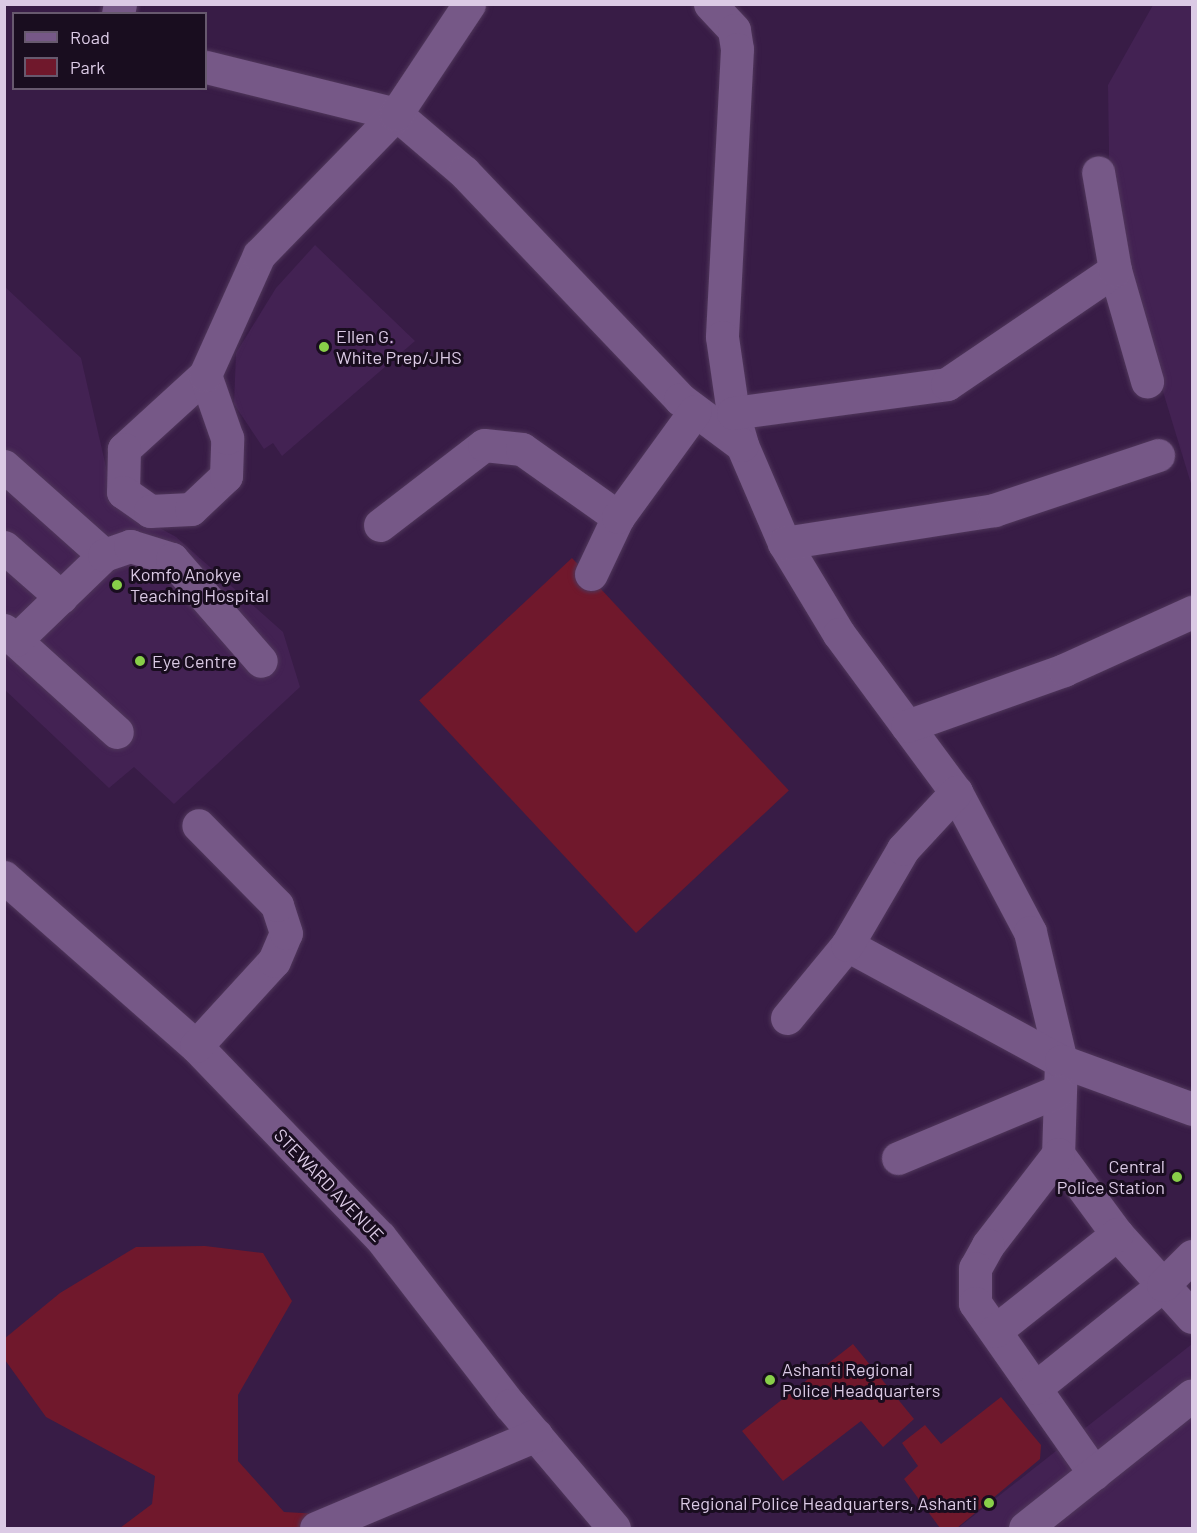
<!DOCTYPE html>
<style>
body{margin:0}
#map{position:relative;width:1197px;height:1533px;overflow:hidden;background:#381c46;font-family:Barlow,sans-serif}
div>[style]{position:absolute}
.built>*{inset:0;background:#432253}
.green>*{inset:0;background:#70182c;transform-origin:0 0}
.roads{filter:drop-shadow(0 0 2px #50375b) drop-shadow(0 0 2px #50375b)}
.minor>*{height:33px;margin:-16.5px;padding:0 16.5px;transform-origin:16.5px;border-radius:16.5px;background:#765887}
.dots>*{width:16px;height:16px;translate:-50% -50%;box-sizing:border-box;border:3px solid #190d1f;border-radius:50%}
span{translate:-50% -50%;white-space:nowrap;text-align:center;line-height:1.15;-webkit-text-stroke:6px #190d1f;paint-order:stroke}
.poi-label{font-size:18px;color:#dbcae5}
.left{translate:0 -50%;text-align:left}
.right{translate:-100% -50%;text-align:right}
.street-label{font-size:18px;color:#dbcae5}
.frame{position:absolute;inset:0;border:6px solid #dbcae5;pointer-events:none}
.legend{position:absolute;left:12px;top:12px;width:195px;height:78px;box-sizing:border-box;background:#190d1f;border:2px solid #67596e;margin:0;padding:8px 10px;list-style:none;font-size:18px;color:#dbcae5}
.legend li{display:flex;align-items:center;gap:12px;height:30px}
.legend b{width:30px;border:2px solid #67596e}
</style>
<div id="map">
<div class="built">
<i style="clip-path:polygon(1153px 5px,1192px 5px,1192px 487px,1110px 217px,1108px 85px)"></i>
<i style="clip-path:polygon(315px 245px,415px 341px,282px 456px,273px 443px,264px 449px,234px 404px,236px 353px,276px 288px)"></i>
<i style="clip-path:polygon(4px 286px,81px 358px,114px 502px,176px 537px,283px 632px,300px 687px,174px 804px,134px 767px,109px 788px,5px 690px)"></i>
<i style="clip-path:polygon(1192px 1344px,1192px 1528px,958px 1528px)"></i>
</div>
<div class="green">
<i style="left:572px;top:558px;width:318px;height:209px;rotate:47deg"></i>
<i style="clip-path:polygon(205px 1246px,263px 1253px,292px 1301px,238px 1395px,238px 1461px,284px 1512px,320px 1514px,318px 1528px,120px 1528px,152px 1504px,155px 1476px,46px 1417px,5px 1360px,4px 1339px,60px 1293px,136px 1247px)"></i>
<i style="clip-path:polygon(853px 1344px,914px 1419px,883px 1447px,861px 1421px,783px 1481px,742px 1431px)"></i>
<i style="clip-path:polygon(1001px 1397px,1041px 1445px,1040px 1459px,957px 1528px,940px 1528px,904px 1479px,918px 1466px,902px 1443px,925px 1425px,941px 1444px)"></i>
</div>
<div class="roads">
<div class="minor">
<i style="left:710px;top:4px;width:35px;rotate:47deg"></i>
<i style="left:734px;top:30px;width:19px;rotate:81deg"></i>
<i style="left:737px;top:49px;width:288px;rotate:93deg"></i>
<i style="left:722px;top:337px;width:77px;rotate:81.8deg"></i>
<i style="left:733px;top:413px;width:33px;rotate:74deg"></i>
<i style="left:742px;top:445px;width:107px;rotate:66.8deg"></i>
<i style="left:784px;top:543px;width:106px;rotate:58.9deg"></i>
<i style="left:839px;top:634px;width:197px;rotate:53.5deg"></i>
<i style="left:956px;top:792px;width:158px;rotate:62.1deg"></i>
<i style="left:1030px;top:932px;width:133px;rotate:76.5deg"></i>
<i style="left:1061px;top:1061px;width:93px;rotate:91.8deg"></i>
<i style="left:1058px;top:1154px;width:99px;rotate:53.6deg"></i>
<i style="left:1117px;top:1234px;width:112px;rotate:47.9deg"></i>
<i style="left:118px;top:14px;width:10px;rotate:-79deg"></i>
<i style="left:206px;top:67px;width:196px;rotate:13.9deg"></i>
<i style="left:396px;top:114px;width:89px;rotate:40.5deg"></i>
<i style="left:464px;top:172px;width:313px;rotate:46.4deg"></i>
<i style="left:680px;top:399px;width:77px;rotate:36.6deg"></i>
<i style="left:1115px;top:270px;width:116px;rotate:73.9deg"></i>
<i style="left:205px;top:375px;width:110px;rotate:137.6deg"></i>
<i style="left:124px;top:449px;width:43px;rotate:91.3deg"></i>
<i style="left:123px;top:492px;width:33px;rotate:35deg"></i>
<i style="left:150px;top:511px;width:41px;rotate:-2.8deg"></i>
<i style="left:191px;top:509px;width:48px;rotate:-43.3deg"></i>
<i style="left:226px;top:476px;width:38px;rotate:-88deg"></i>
<i style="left:227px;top:438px;width:67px;rotate:-109.2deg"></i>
<i style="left:205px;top:375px;width:132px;rotate:-65.8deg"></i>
<i style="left:259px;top:255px;width:197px;rotate:-45.8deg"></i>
<i style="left:396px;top:114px;width:132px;rotate:-56.4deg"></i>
<i style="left:733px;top:413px;width:216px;rotate:-7.7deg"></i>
<i style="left:947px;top:384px;width:203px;rotate:-34.2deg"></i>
<i style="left:1115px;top:270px;width:99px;rotate:-99.8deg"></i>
<i style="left:4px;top:466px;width:134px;rotate:41.7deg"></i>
<i style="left:380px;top:525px;width:131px;rotate:-37.6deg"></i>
<i style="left:484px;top:445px;width:38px;rotate:6deg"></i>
<i style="left:522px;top:449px;width:118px;rotate:35.3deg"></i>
<i style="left:784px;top:543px;width:213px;rotate:-8.9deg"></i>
<i style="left:994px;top:510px;width:173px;rotate:-18.5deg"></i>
<i style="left:4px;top:547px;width:76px;rotate:41.3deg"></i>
<i style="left:591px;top:574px;width:63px;rotate:-64.7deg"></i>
<i style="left:618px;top:517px;width:131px;rotate:-54deg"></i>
<i style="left:4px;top:630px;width:152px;rotate:42.1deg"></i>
<i style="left:16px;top:640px;width:122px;rotate:-44deg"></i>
<i style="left:104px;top:555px;width:28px;rotate:-19deg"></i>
<i style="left:130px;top:546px;width:44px;rotate:17.2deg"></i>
<i style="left:172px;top:559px;width:135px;rotate:48.9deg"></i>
<i style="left:907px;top:726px;width:167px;rotate:-19.6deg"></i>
<i style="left:1064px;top:670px;width:141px;rotate:-24.4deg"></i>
<i style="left:4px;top:877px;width:256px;rotate:41.4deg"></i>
<i style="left:196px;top:1046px;width:265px;rotate:46.1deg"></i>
<i style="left:380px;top:1237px;width:212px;rotate:52.3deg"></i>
<i style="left:510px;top:1405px;width:161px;rotate:49.8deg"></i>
<i style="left:847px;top:945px;width:243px;rotate:28.5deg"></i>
<i style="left:1061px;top:1061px;width:140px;rotate:20.1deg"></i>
<i style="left:787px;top:1018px;width:94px;rotate:-50.6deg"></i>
<i style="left:847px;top:945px;width:111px;rotate:-59.7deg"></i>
<i style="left:903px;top:849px;width:78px;rotate:-47.1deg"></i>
<i style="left:196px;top:1046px;width:115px;rotate:-47.5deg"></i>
<i style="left:274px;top:961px;width:30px;rotate:-67deg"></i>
<i style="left:286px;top:933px;width:29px;rotate:-108deg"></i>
<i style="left:277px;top:905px;width:112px;rotate:-134.6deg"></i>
<i style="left:1058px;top:1154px;width:115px;rotate:127.6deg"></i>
<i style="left:988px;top:1245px;width:26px;rotate:119deg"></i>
<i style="left:975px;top:1268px;width:35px;rotate:90deg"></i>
<i style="left:975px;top:1303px;width:208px;rotate:55deg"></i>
<i style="left:898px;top:1158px;width:173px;rotate:-22.7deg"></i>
<i style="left:995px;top:1331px;width:156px;rotate:-38.5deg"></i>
<i style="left:1035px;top:1388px;width:164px;rotate:-38.8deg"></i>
<i style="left:1163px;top:1285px;width:41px;rotate:-45deg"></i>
<i style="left:316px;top:1528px;width:239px;rotate:-22.9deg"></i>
<i style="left:1025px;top:1528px;width:213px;rotate:-38.5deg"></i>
</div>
</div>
<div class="dots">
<i style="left:324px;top:347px;background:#88cf49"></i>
<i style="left:117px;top:585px;background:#88cf49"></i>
<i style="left:140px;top:661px;background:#88cf49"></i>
<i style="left:1177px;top:1177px;background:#88cf49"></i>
<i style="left:770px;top:1380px;background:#88cf49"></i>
<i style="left:989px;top:1503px;background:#88cf49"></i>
</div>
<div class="poi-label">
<span class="left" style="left:336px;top:347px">Ellen G.<br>White Prep/JHS</span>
<span class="left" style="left:130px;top:585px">Komfo Anokye<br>Teaching Hospital</span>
<span class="left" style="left:152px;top:661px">Eye Centre</span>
<span class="right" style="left:1165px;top:1177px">Central<br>Police Station</span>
<span class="left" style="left:782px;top:1380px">Ashanti Regional<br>Police Headquarters</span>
<span class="right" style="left:977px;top:1503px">Regional Police Headquarters, Ashanti</span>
</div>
<div class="street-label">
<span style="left:329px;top:1185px;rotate:46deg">STEWARD AVENUE</span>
</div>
<div class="frame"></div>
<ul class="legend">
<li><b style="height:8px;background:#765887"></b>Road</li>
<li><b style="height:16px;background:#70182c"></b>Park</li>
</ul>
</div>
